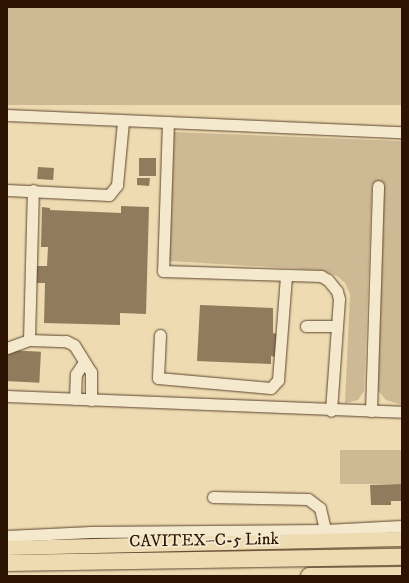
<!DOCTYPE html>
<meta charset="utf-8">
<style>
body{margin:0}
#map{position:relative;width:409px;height:583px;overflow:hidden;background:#eedbb2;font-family:"IM FELL DW Pica",serif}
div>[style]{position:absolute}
.green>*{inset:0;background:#cdb994;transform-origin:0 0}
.building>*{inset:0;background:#917b5d;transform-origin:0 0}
.roads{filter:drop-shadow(0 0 1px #5c442c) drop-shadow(0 0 1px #5c442c)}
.minor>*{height:11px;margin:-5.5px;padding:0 5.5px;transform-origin:5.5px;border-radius:5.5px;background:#f4e8cd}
.major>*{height:14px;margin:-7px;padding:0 7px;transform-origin:7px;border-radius:7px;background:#eedbb2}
.highway>*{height:16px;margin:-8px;padding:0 8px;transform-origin:8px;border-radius:8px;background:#eedbb2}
span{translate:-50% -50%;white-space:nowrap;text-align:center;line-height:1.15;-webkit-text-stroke:4px #f4e8cd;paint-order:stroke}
.street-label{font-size:17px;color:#2c1200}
.frame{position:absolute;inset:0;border:8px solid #2c1200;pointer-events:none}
</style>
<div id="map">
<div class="green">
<i style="left:7px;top:7px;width:395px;height:98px"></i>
<i style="clip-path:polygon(174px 132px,402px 141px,402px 405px,386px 400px,376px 388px,383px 183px,372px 184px,364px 391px,358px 400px,345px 403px,350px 294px,345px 283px,337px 276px,321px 270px,169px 261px)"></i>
<i style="left:402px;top:450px;width:34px;height:62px;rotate:90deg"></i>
</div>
<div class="building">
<i style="left:139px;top:158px;width:17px;height:18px"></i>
<i style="left:38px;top:167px;width:16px;height:12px;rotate:4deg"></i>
<i style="clip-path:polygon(137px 178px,150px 178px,149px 186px,137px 185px)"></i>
<i style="clip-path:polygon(121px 206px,149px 207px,146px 314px,120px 313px,120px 325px,44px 323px,45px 283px,35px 283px,35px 266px,47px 266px,48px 247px,41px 247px,42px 207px,50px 208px,50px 210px,121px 213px)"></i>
<i style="clip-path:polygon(200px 305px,273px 308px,273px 333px,277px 334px,276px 357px,271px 356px,271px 364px,197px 361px)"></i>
<i style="left:7px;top:350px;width:34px;height:31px;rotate:3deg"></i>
<i style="clip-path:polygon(402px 484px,402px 501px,391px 501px,391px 505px,371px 505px,370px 485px)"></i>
</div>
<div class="roads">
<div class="minor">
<i style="left:7px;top:115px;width:395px;rotate:2.5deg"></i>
<i style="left:168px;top:122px;width:149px;rotate:91.9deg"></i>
<i style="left:163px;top:271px;width:158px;rotate:1.8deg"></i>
<i style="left:321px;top:276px;width:8px;rotate:30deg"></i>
<i style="left:328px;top:280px;width:14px;rotate:51deg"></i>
<i style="left:337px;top:291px;width:8px;rotate:76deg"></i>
<i style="left:339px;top:299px;width:112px;rotate:94.1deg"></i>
<i style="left:7px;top:190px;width:102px;rotate:2.8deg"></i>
<i style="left:109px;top:195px;width:13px;rotate:-51deg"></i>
<i style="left:117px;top:185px;width:64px;rotate:-84.6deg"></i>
<i style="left:306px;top:326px;width:31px"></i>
<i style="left:160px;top:335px;width:43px;rotate:92.7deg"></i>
<i style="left:158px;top:378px;width:113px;rotate:5.1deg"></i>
<i style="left:271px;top:388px;width:11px;rotate:-49deg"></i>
<i style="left:278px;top:380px;width:105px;rotate:-85.6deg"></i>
<i style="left:29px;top:340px;width:150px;rotate:-88.5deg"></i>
<i style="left:7px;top:348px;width:23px;rotate:-20deg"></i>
<i style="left:29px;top:340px;width:37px;rotate:2deg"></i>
<i style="left:66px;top:341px;width:9px;rotate:27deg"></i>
<i style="left:74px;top:345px;width:32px;rotate:58deg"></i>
<i style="left:91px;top:372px;width:28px;rotate:90deg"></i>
<i style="left:7px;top:396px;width:395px;rotate:2.3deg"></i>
<i style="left:75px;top:399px;width:25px;rotate:-88deg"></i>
<i style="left:76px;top:374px;width:14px;rotate:-56deg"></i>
<i style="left:371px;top:411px;width:225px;rotate:-88.2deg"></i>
<i style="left:213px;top:497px;width:95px;rotate:1.2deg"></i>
<i style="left:308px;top:499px;width:15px;rotate:37deg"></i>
<i style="left:320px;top:508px;width:23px;rotate:77deg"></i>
<i style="left:7px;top:536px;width:84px;rotate:-2.7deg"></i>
<i style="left:91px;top:532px;width:234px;rotate:-0.5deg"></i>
<i style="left:325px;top:530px;width:77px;rotate:-3deg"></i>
</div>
<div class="major">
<i style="left:7px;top:548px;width:395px;rotate:-1.3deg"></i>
</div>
<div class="highway">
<i style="left:7px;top:563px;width:395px;rotate:-0.9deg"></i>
<i style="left:309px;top:576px;width:93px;rotate:-0.6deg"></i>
</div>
</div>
<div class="street-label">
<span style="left:204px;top:541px;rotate:-1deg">CAVITEX–C-5 Link</span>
</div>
<div class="frame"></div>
</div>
